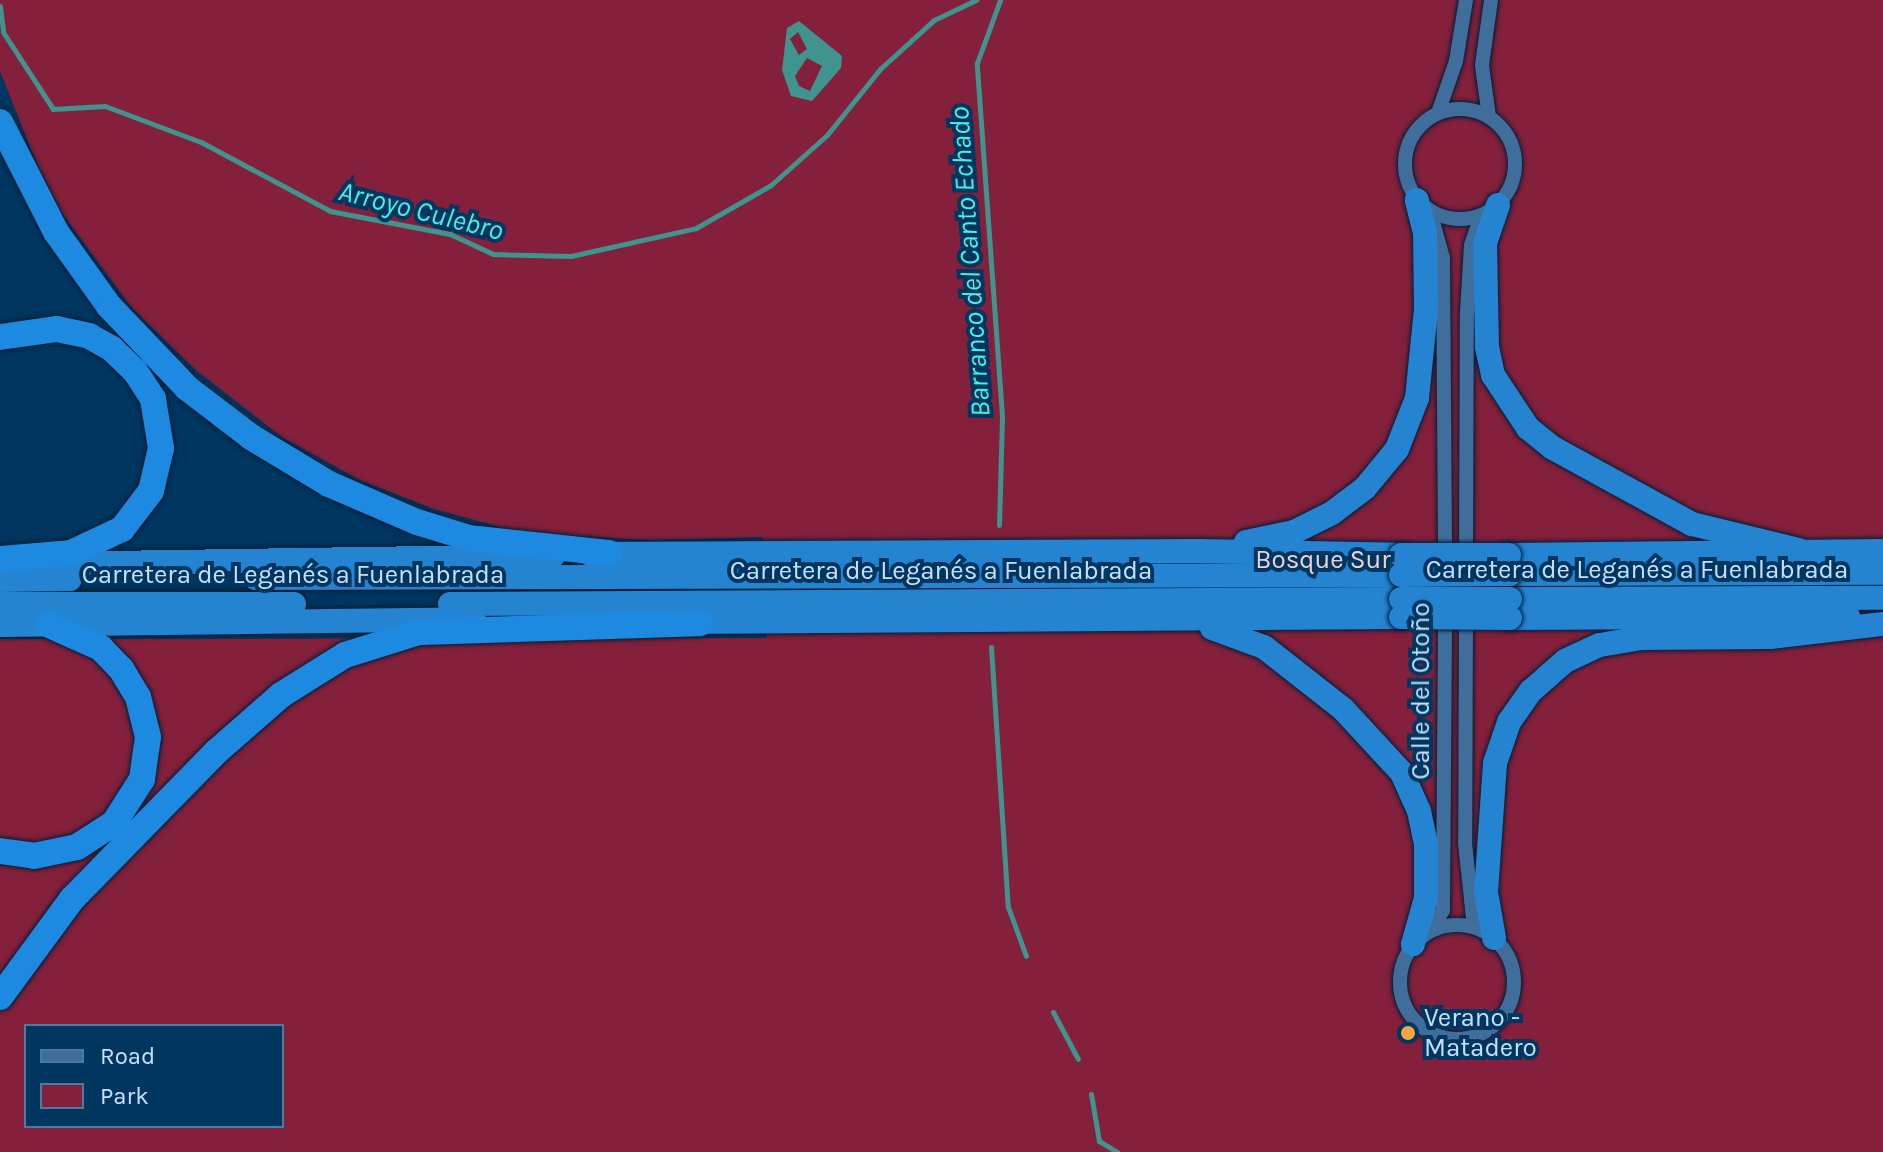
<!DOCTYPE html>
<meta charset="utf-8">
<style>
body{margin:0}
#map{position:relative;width:1883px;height:1152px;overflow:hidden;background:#013660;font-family:Karla,sans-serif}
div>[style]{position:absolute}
.green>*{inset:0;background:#84203b}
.water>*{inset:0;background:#3f948e}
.stream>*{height:5px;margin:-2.5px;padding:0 2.5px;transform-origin:2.5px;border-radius:2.5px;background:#3f948e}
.roads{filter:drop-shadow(0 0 2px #051d34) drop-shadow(0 0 2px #051d34)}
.minor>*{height:14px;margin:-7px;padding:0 7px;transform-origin:7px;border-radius:7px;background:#3f6e9c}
.minor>.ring{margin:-7px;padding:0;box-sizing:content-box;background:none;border:14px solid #3f6e9c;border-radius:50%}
.trunk>*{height:24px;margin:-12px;padding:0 12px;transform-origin:12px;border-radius:12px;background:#2484d2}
.motorway>*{height:26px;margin:-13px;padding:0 13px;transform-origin:13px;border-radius:13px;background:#1e89e0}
.bridges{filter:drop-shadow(0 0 2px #051d34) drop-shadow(0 0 2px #051d34)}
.trunk-bridge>*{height:24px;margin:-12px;padding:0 12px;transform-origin:12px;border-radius:12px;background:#2484d2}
.dots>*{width:22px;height:22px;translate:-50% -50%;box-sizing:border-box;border:4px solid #013660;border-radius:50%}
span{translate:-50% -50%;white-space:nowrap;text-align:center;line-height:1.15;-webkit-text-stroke:8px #013660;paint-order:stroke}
.park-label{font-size:26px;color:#f0d2d6}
.street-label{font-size:26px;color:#c7e0fa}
.poi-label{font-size:26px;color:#c7e0fa}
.left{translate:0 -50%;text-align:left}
.water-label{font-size:28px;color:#4aeee5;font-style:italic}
.legend{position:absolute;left:24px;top:1024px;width:260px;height:104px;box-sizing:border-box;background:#013660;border:2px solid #507a9e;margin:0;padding:10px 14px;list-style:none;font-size:24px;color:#c7e0fa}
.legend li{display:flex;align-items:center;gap:16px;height:40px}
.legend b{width:40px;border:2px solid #507a9e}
</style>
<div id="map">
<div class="green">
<i style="clip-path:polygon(evenodd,0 0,1883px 0,1883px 1152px,0 1152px,0 639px,767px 638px,762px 537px,650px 540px,523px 533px,434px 509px,360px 480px,282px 437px,196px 370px,132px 308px,50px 197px,0 71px,0 0,26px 1026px,282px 1026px,282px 1126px,26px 1126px,26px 1026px)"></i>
</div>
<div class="water">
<i style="clip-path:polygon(evenodd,799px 21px,842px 56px,841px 68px,812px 101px,791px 96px,782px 70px,787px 28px,799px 21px,798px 32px,807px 49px,799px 55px,790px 39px,798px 32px,799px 21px,807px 58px,822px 66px,810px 91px,799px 86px,795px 76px,807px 58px)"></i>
</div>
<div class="stream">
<i style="left:0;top:6px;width:26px;rotate:83deg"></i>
<i style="left:3px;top:32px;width:92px;rotate:57deg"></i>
<i style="left:53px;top:109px;width:52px;rotate:-3.3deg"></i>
<i style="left:105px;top:106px;width:103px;rotate:20.6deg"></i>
<i style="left:201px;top:142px;width:146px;rotate:28.1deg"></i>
<i style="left:330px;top:211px;width:122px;rotate:10.9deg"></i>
<i style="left:450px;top:234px;width:47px;rotate:24.9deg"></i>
<i style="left:493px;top:254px;width:78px;rotate:1.5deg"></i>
<i style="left:571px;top:256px;width:128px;rotate:-12.6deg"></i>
<i style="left:696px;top:228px;width:86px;rotate:-29.8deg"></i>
<i style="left:771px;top:185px;width:75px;rotate:-41.8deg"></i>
<i style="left:827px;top:135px;width:85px;rotate:-51.2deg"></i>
<i style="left:880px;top:69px;width:73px;rotate:-42.2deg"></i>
<i style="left:934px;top:20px;width:47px;rotate:-25.5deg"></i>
<i style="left:999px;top:525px;width:109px;rotate:-88.4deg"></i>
<i style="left:1002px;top:416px;width:354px;rotate:-94.1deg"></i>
<i style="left:977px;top:63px;width:67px;rotate:-69.9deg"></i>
<i style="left:991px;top:647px;width:261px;rotate:86.3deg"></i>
<i style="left:1008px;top:907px;width:52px;rotate:69.8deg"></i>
<i style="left:1053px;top:1012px;width:53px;rotate:62deg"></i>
<i style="left:1091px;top:1094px;width:48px;rotate:80.3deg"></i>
<i style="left:1099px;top:1141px;width:21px;rotate:31deg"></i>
</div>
<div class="roads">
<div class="minor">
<i class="ring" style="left:1405px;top:109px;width:96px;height:96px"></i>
<i style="left:1438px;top:113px;width:55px;rotate:-70.9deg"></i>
<i style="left:1456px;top:61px;width:62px;rotate:-80.7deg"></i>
<i style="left:1489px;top:117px;width:52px;rotate:-97.7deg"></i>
<i style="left:1482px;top:65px;width:66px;rotate:-82.1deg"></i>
<i style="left:1430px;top:211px;width:49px;rotate:74.5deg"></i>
<i style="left:1443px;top:258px;width:303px;rotate:89.6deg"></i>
<i style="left:1466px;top:559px;width:247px;rotate:-89.8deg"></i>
<i style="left:1467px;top:312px;width:67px;rotate:-86.6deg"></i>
<i style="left:1471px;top:245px;width:31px;rotate:-71deg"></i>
<i style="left:1466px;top:612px;width:231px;rotate:90.2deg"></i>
<i style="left:1465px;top:843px;width:84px;rotate:83.9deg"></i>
<i class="ring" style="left:1400px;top:925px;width:100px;height:100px"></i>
<i style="left:1432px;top:930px;width:23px;rotate:-61deg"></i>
<i style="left:1443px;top:910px;width:296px;rotate:-89.6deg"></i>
</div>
<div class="trunk">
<i style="left:1498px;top:205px;width:40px;rotate:108.9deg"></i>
<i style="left:1485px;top:243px;width:104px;rotate:88.9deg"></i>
<i style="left:1487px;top:347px;width:29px;rotate:78deg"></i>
<i style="left:1493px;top:375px;width:64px;rotate:56.6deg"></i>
<i style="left:1528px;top:428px;width:32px;rotate:39deg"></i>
<i style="left:1553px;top:448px;width:158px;rotate:28.7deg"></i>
<i style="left:1692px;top:524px;width:110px;rotate:13.7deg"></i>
<i style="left:1246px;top:542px;width:49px;rotate:-11.8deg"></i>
<i style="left:1294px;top:532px;width:42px;rotate:-26.6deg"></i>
<i style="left:1332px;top:513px;width:41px;rotate:-37.1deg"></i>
<i style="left:1365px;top:488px;width:50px;rotate:-50.6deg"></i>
<i style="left:1397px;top:449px;width:55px;rotate:-68.6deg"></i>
<i style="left:1417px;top:398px;width:88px;rotate:-84.2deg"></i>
<i style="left:1426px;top:310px;width:77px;rotate:-90.7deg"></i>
<i style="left:1425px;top:233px;width:34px;rotate:-104deg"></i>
<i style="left:590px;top:554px;width:610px;rotate:-0.28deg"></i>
<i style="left:1200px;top:551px;width:201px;rotate:1.1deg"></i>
<i style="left:1509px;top:555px;width:374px;rotate:-0.6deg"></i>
<i style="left:46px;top:564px;width:507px;rotate:-0.9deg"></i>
<i style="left:1510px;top:574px;width:373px;rotate:-0.2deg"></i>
<i style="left:255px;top:578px;width:1146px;rotate:-0.15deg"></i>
<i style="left:0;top:580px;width:70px;rotate:-0.8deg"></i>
<i style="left:1510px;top:599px;width:373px;rotate:-0.2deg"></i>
<i style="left:0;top:604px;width:294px"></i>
<i style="left:450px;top:604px;width:951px;rotate:-0.3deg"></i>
<i style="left:1510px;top:618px;width:338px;rotate:-0.3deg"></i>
<i style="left:683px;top:622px;width:718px;rotate:-0.4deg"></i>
<i style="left:0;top:625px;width:474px;rotate:-0.7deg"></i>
<i style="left:1212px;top:628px;width:55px;rotate:20.1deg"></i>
<i style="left:1264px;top:647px;width:100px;rotate:38.1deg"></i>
<i style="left:1343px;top:709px;width:87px;rotate:47.3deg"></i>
<i style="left:1402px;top:773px;width:42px;rotate:65.9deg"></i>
<i style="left:1419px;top:811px;width:34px;rotate:78deg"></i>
<i style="left:1426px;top:844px;width:54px;rotate:90deg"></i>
<i style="left:1426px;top:898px;width:48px;rotate:105.8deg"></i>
<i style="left:1494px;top:938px;width:47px;rotate:-99.9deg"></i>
<i style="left:1486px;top:892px;width:129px;rotate:-86deg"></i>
<i style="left:1495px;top:763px;width:43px;rotate:-71.1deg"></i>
<i style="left:1509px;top:722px;width:38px;rotate:-55deg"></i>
<i style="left:1531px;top:691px;width:45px;rotate:-41.4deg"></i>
<i style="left:1565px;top:661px;width:38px;rotate:-25deg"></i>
<i style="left:1600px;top:645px;width:42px;rotate:-9.7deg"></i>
<i style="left:1641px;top:638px;width:129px;rotate:-0.4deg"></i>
<i style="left:1770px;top:637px;width:114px;rotate:-6.6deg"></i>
</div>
<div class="motorway">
<i style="left:0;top:122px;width:123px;rotate:63deg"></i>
<i style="left:56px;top:232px;width:91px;rotate:54.4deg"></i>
<i style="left:109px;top:306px;width:113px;rotate:46.4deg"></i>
<i style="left:187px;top:388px;width:81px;rotate:37.4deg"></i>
<i style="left:251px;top:437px;width:91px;rotate:31.1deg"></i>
<i style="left:329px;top:484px;width:96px;rotate:23.4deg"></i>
<i style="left:417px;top:522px;width:54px;rotate:17.1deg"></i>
<i style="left:469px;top:538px;width:141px;rotate:6.1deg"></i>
<i style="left:0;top:337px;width:58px;rotate:-8deg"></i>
<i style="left:57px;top:329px;width:33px;rotate:12deg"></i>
<i style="left:89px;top:336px;width:26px;rotate:29deg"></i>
<i style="left:112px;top:349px;width:32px;rotate:44deg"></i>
<i style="left:135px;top:371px;width:33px;rotate:57deg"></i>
<i style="left:153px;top:399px;width:50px;rotate:80.7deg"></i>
<i style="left:161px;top:448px;width:44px;rotate:103.1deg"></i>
<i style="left:151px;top:491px;width:48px;rotate:127.3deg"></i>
<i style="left:122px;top:529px;width:56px;rotate:154.8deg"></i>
<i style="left:71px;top:553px;width:71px;rotate:175.2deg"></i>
<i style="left:0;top:851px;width:34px;rotate:8deg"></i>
<i style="left:34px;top:856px;width:44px;rotate:-11.8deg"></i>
<i style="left:77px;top:847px;width:44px;rotate:-33deg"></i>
<i style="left:114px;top:823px;width:52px;rotate:-57.5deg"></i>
<i style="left:142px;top:779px;width:42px;rotate:-81.9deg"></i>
<i style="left:148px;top:737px;width:41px;rotate:-104deg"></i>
<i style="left:138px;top:697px;width:33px;rotate:-121deg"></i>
<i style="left:121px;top:669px;width:29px;rotate:-134deg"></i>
<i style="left:101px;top:648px;width:57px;rotate:-156.1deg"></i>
<i style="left:0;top:997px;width:122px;rotate:-53.7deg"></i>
<i style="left:72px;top:899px;width:206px;rotate:-45.6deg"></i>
<i style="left:216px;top:752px;width:86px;rotate:-41.2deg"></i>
<i style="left:281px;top:695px;width:75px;rotate:-32deg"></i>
<i style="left:345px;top:655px;width:77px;rotate:-17.3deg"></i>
<i style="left:419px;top:632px;width:281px;rotate:-1.8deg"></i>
</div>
</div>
<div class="bridges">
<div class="trunk-bridge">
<i style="left:1401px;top:555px;width:108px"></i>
<i style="left:1401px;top:575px;width:109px;rotate:-0.5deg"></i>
<i style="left:1401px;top:599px;width:109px"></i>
<i style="left:1401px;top:617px;width:109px;rotate:0.5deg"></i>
</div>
</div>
<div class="dots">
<i style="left:1408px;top:1033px;background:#f2a541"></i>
</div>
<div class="park-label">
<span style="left:1323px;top:560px">Bosque Sur</span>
</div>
<div class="street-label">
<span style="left:1637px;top:570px">Carretera de Leganés a Fuenlabrada</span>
<span style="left:941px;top:571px">Carretera de Leganés a Fuenlabrada</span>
<span style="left:293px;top:575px">Carretera de Leganés a Fuenlabrada</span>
<span style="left:1421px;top:691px;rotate:-90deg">Calle del Otoño</span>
</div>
<div class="poi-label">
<span class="left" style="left:1424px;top:1033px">Verano -<br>Matadero</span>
</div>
<div class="water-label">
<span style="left:421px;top:211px;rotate:14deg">Arroyo Culebro</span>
<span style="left:970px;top:262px;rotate:-94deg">Barranco del Canto Echado</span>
</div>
<ul class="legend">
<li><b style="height:10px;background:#3f6e9c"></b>Road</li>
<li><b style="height:22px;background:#84203b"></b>Park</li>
</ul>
</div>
